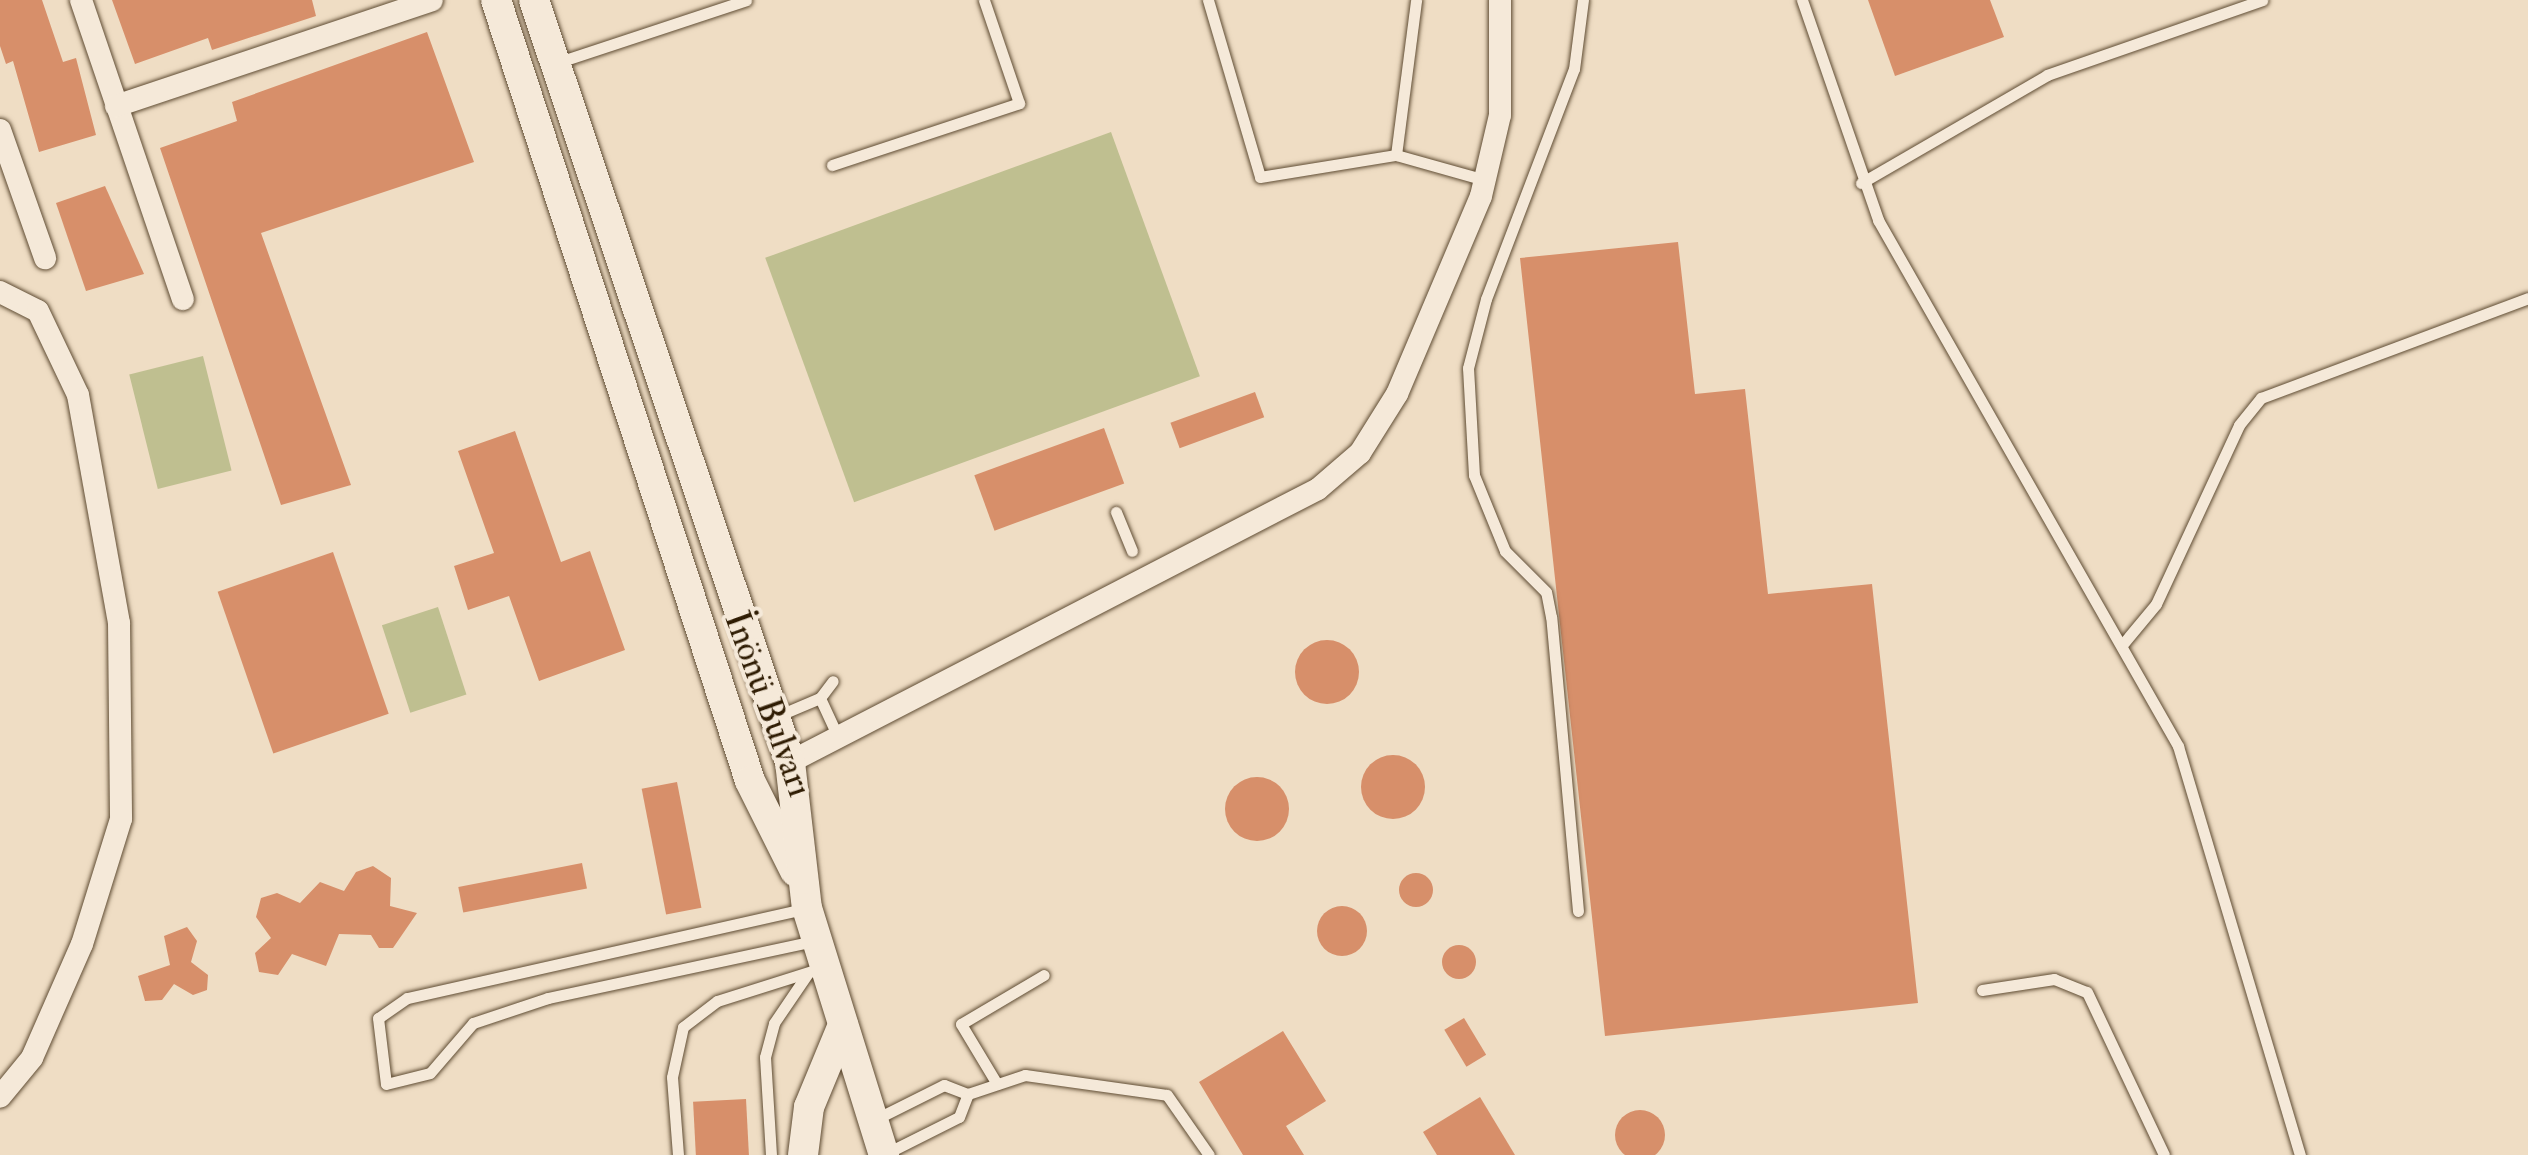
<!DOCTYPE html>
<meta charset="utf-8">
<style>
body{margin:0}
#map{position:relative;width:2528px;height:1155px;overflow:hidden;background:#efddc4;font-family:"IM FELL Double Pica",serif}
div>[style]{position:absolute}
.green>*{inset:0;background:#bfbf90;transform-origin:0 0}
.building>*{inset:0;background:#d78f6a;transform-origin:0 0}
.round{border-radius:50%}
.roads{filter:drop-shadow(0 0 2px #5f4c33) drop-shadow(0 0 2px #5f4c33)}
.lane>*{height:11px;margin:-5.5px;padding:0 5.5px;transform-origin:5.5px;border-radius:5.5px;background:#f5e9d9}
.street>*{height:22px;margin:-11px;padding:0 11px;transform-origin:11px;border-radius:11px;background:#f5e9d9}
.secondary>*{height:30px;margin:-15px;padding:0 15px;transform-origin:15px;border-radius:15px;background:#f5e9d9}
span{translate:-50% -50%;white-space:nowrap;text-align:center;line-height:1.15;-webkit-text-stroke:8px #f5e9d9;paint-order:stroke}
.street-label{font-size:35px;color:#2f1c03}
</style>
<div id="map">
<div class="green">
<i style="left:1111px;top:132px;width:260px;height:368px;rotate:70deg"></i>
<i style="left:203px;top:356px;width:118px;height:76px;rotate:76deg"></i>
<i style="left:438px;top:607px;width:92px;height:59px;rotate:72deg"></i>
</div>
<div class="building">
<i style="clip-path:polygon(0 0,42px 0,63px 62px,76px 58px,96px 135px,39px 152px,13px 61px,6px 64px,0 46px)"></i>
<i style="clip-path:polygon(112px 0,312px 0,316px 16px,212px 50px,208px 38px,135px 64px)"></i>
<i style="clip-path:polygon(1868px 0,1990px 0,2004px 37px,1895px 76px)"></i>
<i style="clip-path:polygon(427px 32px,474px 162px,261px 233px,351px 485px,281px 505px,160px 148px,237px 121px,232px 102px)"></i>
<i style="clip-path:polygon(105px 186px,144px 274px,86px 291px,56px 203px)"></i>
<i style="clip-path:polygon(1678px 242px,1695px 394px,1745px 389px,1768px 594px,1872px 584px,1918px 1003px,1605px 1036px,1520px 258px)"></i>
<i style="left:1255px;top:392px;width:27px;height:90px;rotate:70deg"></i>
<i style="left:1104px;top:428px;width:59px;height:138px;rotate:70deg"></i>
<i style="clip-path:polygon(515px 431px,561px 562px,590px 551px,625px 650px,539px 681px,509px 596px,468px 610px,454px 566px,494px 553px,458px 451px)"></i>
<i style="left:333px;top:552px;width:171px;height:122px;rotate:71deg"></i>
<i class="round" style="left:1295px;top:640px;width:64px;height:64px"></i>
<i class="round" style="left:1361px;top:755px;width:64px;height:64px"></i>
<i class="round" style="left:1225px;top:777px;width:64px;height:64px"></i>
<i style="left:677px;top:782px;width:128px;height:36px;rotate:79deg"></i>
<i style="left:582px;top:863px;width:26px;height:126px;rotate:79deg"></i>
<i style="clip-path:polygon(373px 866px,391px 878px,390px 906px,417px 913px,393px 948px,379px 948px,371px 935px,339px 934px,326px 966px,292px 954px,278px 975px,259px 972px,255px 953px,271px 938px,256px 917px,261px 898px,277px 893px,300px 903px,320px 882px,344px 891px,356px 872px)"></i>
<i class="round" style="left:1399px;top:873px;width:34px;height:34px"></i>
<i class="round" style="left:1317px;top:906px;width:50px;height:50px"></i>
<i style="clip-path:polygon(187px 927px,197px 941px,191px 962px,208px 975px,207px 990px,193px 995px,174px 984px,162px 1000px,145px 1001px,138px 976px,170px 965px,164px 936px)"></i>
<i class="round" style="left:1442px;top:945px;width:34px;height:34px"></i>
<i style="left:1464px;top:1018px;width:43px;height:23px;rotate:59deg"></i>
<i style="clip-path:polygon(1283px 1031px,1326px 1101px,1286px 1126px,1304px 1155px,1243px 1155px,1199px 1082px)"></i>
<i style="clip-path:polygon(1480px 1097px,1515px 1155px,1437px 1155px,1423px 1132px)"></i>
<i style="left:746px;top:1099px;width:56px;height:53px;rotate:87deg"></i>
<i class="round" style="left:1615px;top:1110px;width:50px;height:50px"></i>
</div>
<div class="roads">
<div class="lane">
<i style="left:1208px;top:0;width:184px;rotate:73.6deg"></i>
<i style="left:1260px;top:177px;width:138px;rotate:-9.2deg"></i>
<i style="left:1396px;top:155px;width:92px;rotate:15.7deg"></i>
<i style="left:1802px;top:0;width:233px;rotate:70.9deg"></i>
<i style="left:1878px;top:220px;width:606px;rotate:60.3deg"></i>
<i style="left:2178px;top:746px;width:427px;rotate:73.4deg"></i>
<i style="left:559px;top:62px;width:197px;rotate:-18.3deg"></i>
<i style="left:1396px;top:155px;width:156px;rotate:-82.6deg"></i>
<i style="left:832px;top:165px;width:197px;rotate:-18.3deg"></i>
<i style="left:1019px;top:103px;width:109px;rotate:-108.8deg"></i>
<i style="left:1861px;top:183px;width:215px;rotate:-30.1deg"></i>
<i style="left:2047px;top:75px;width:228px;rotate:-19.2deg"></i>
<i style="left:1116px;top:512px;width:42px;rotate:67.7deg"></i>
<i style="left:2122px;top:645px;width:53px;rotate:-50.3deg"></i>
<i style="left:2156px;top:604px;width:197px;rotate:-65.1deg"></i>
<i style="left:2239px;top:425px;width:35px;rotate:-51deg"></i>
<i style="left:2261px;top:398px;width:285px;rotate:-20.5deg"></i>
<i style="left:820px;top:698px;width:43px;rotate:65.2deg"></i>
<i style="left:775px;top:717px;width:49px;rotate:-22.9deg"></i>
<i style="left:820px;top:698px;width:21px;rotate:-53deg"></i>
<i style="left:803px;top:909px;width:406px;rotate:167.3deg"></i>
<i style="left:407px;top:998px;width:35px;rotate:145deg"></i>
<i style="left:378px;top:1018px;width:66px;rotate:83.1deg"></i>
<i style="left:386px;top:1084px;width:45px;rotate:-14deg"></i>
<i style="left:430px;top:1073px;width:66px;rotate:-49.3deg"></i>
<i style="left:473px;top:1023px;width:79px;rotate:-18.4deg"></i>
<i style="left:548px;top:998px;width:273px;rotate:-12.1deg"></i>
<i style="left:1578px;top:911px;width:295px;rotate:-95.2deg"></i>
<i style="left:1551px;top:617px;width:25px;rotate:-101deg"></i>
<i style="left:1546px;top:592px;width:58px;rotate:-135deg"></i>
<i style="left:1505px;top:551px;width:82px;rotate:-112.2deg"></i>
<i style="left:1474px;top:475px;width:107px;rotate:-93.2deg"></i>
<i style="left:1468px;top:368px;width:71px;rotate:-75.4deg"></i>
<i style="left:1486px;top:299px;width:246px;rotate:-69.1deg"></i>
<i style="left:1574px;top:69px;width:70px;rotate:-82.6deg"></i>
<i style="left:1982px;top:990px;width:73px;rotate:-8.7deg"></i>
<i style="left:2054px;top:979px;width:35px;rotate:22deg"></i>
<i style="left:2087px;top:992px;width:180px;rotate:64.7deg"></i>
<i style="left:997px;top:1084px;width:70px;rotate:-121deg"></i>
<i style="left:961px;top:1024px;width:96px;rotate:-30.6deg"></i>
<i style="left:876px;top:1119px;width:76px;rotate:-26.6deg"></i>
<i style="left:944px;top:1085px;width:26px;rotate:21deg"></i>
<i style="left:968px;top:1094px;width:60px;rotate:-18.4deg"></i>
<i style="left:1025px;top:1075px;width:143px;rotate:8deg"></i>
<i style="left:1167px;top:1095px;width:73px;rotate:55deg"></i>
<i style="left:887px;top:1153px;width:80px;rotate:-26.6deg"></i>
<i style="left:959px;top:1117px;width:25px;rotate:-69deg"></i>
<i style="left:678px;top:1155px;width:78px;rotate:-94.4deg"></i>
<i style="left:672px;top:1077px;width:51px;rotate:-77.6deg"></i>
<i style="left:683px;top:1027px;width:43px;rotate:-37.4deg"></i>
<i style="left:717px;top:1001px;width:112px;rotate:-17.6deg"></i>
<i style="left:771px;top:1155px;width:98px;rotate:-93.5deg"></i>
<i style="left:765px;top:1057px;width:35px;rotate:-75deg"></i>
<i style="left:774px;top:1023px;width:60px;rotate:-55.8deg"></i>
</div>
<div class="street">
<i style="left:81px;top:0;width:316px;rotate:71.2deg"></i>
<i style="left:116px;top:106px;width:333px;rotate:-18.5deg"></i>
<i style="left:0;top:130px;width:136px;rotate:70.6deg"></i>
<i style="left:0;top:292px;width:42px;rotate:26.6deg"></i>
<i style="left:38px;top:311px;width:93px;rotate:64.5deg"></i>
<i style="left:78px;top:395px;width:232px;rotate:79.8deg"></i>
<i style="left:119px;top:623px;width:196px;rotate:89.4deg"></i>
<i style="left:121px;top:819px;width:131px;rotate:107.3deg"></i>
<i style="left:82px;top:944px;width:124px;rotate:113.7deg"></i>
<i style="left:32px;top:1058px;width:50px;rotate:129.4deg"></i>
<i style="left:790px;top:762px;width:594px;rotate:-27.34deg"></i>
<i style="left:1318px;top:489px;width:55px;rotate:-40.6deg"></i>
<i style="left:1360px;top:453px;width:70px;rotate:-57.9deg"></i>
<i style="left:1397px;top:394px;width:215px;rotate:-67deg"></i>
<i style="left:1481px;top:196px;width:83px;rotate:-76.8deg"></i>
<i style="left:1500px;top:115px;width:115px;rotate:-90deg"></i>
</div>
<div class="secondary">
<i style="left:496px;top:0;width:821px;rotate:71.98deg"></i>
<i style="left:750px;top:781px;width:101px;rotate:63.4deg"></i>
<i style="left:534px;top:0;width:804px;rotate:71.43deg"></i>
<i style="left:790px;top:762px;width:147px;rotate:83.4deg"></i>
<i style="left:807px;top:908px;width:259px;rotate:72.7deg"></i>
<i style="left:803px;top:1155px;width:48px;rotate:-82.9deg"></i>
<i style="left:809px;top:1107px;width:89px;rotate:-67.5deg"></i>
</div>
</div>
<div class="street-label">
<span style="left:768px;top:704px;rotate:70deg">İnönü Bulvarı</span>
</div>
</div>
